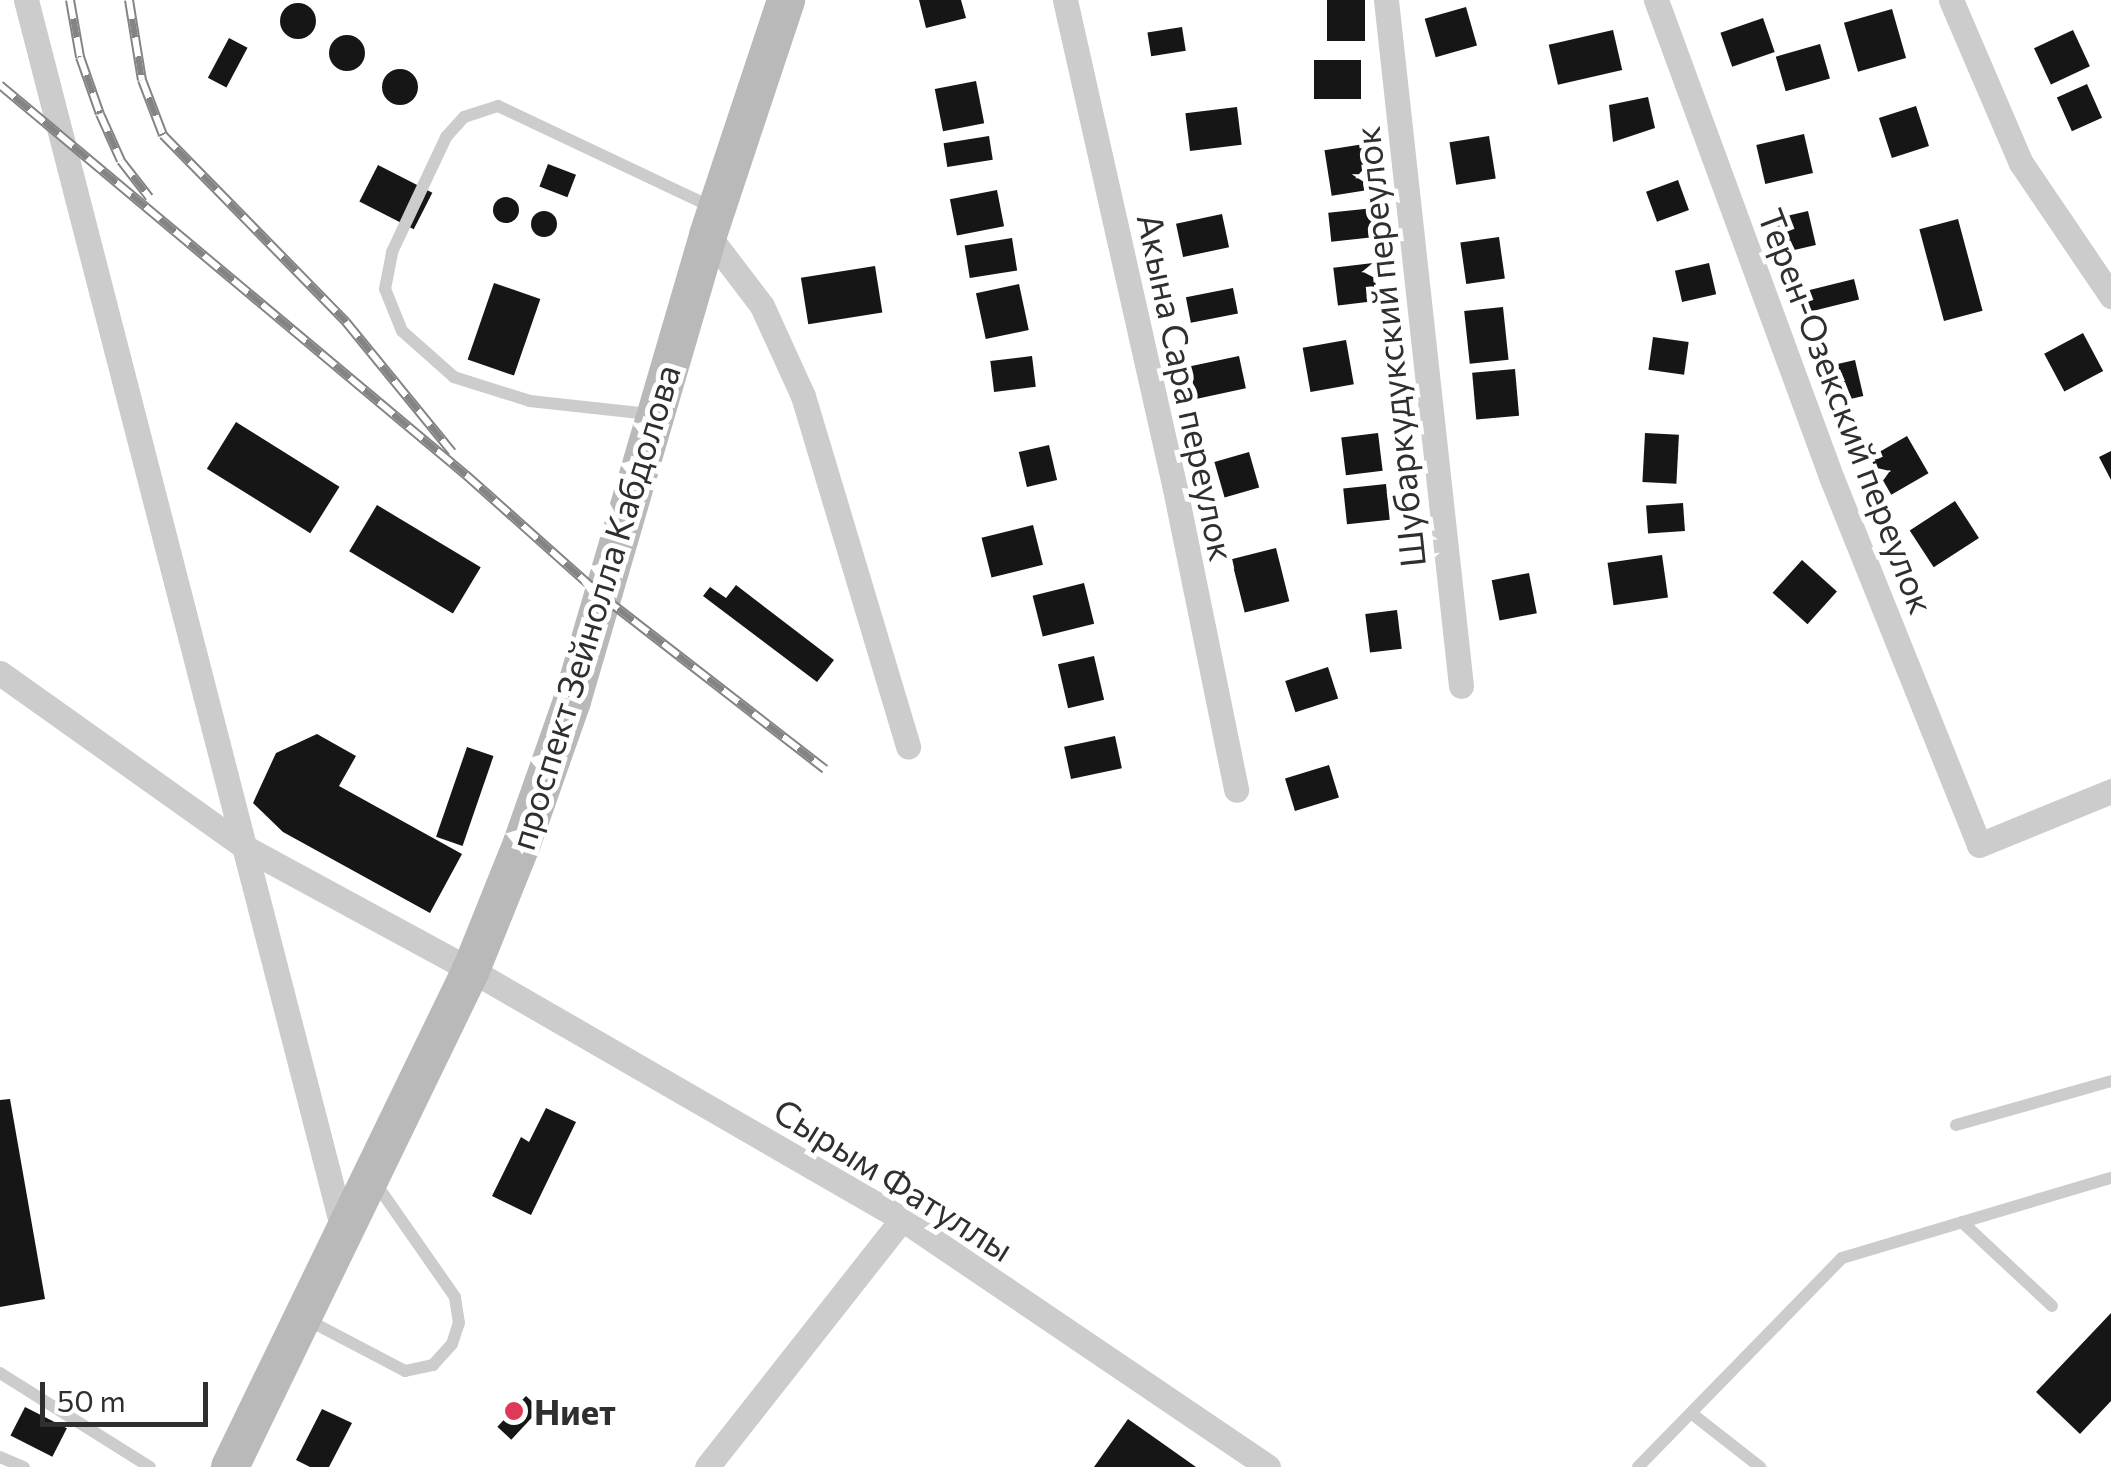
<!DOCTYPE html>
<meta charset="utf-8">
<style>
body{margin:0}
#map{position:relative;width:2111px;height:1467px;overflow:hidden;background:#fff;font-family:Commissioner,sans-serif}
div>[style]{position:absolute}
.building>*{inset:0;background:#161616;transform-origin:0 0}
.round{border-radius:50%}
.lane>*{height:12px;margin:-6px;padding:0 6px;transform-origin:6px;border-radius:6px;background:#ccc}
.street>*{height:25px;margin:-12.5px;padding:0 12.5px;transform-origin:12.5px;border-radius:12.5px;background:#ccc}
.secondary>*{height:38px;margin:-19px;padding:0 19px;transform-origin:19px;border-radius:19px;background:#b9b9b9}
.rail>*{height:10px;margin-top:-5px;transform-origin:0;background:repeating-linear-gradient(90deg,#fff 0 19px,#848484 0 38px);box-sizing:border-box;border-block:2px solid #848484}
.dots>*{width:28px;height:28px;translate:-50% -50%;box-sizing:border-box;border:5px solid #fff;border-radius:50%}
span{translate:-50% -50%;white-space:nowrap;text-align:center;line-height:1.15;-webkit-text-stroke:10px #fff;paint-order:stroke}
.street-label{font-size:35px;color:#2f2f2f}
.poi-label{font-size:35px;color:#2f2f2f;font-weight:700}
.left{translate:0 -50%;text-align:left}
.scale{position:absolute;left:40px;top:1382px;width:168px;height:45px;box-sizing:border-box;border:5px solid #2f2f2f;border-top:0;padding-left:12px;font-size:30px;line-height:35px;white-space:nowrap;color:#2f2f2f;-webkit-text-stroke:8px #fff;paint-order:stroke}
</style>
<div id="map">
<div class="building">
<i style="clip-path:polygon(919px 0,961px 0,966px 18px,926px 28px)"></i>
<i style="left:1327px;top:0;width:38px;height:41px"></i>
<i class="round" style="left:280px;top:3px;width:36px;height:36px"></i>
<i style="left:1466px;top:7px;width:40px;height:43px;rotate:74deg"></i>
<i style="left:1892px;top:9px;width:51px;height:50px;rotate:74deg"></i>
<i style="left:1763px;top:18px;width:36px;height:45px;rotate:71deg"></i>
<i style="left:1182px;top:27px;width:24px;height:35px;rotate:81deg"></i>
<i style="left:1613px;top:30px;width:41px;height:66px;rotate:77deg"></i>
<i style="left:2073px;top:30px;width:40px;height:43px;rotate:65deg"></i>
<i class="round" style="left:329px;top:35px;width:36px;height:36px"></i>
<i style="left:229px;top:38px;width:21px;height:45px;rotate:28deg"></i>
<i style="left:1820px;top:44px;width:36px;height:46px;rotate:74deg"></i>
<i style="left:1361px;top:60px;width:39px;height:47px;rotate:90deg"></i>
<i class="round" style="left:382px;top:69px;width:36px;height:36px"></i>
<i style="left:976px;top:81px;width:43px;height:42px;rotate:79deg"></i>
<i style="left:2087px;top:84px;width:37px;height:33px;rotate:66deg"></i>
<i style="clip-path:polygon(1648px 97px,1655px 128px,1613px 142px,1609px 105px)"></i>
<i style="left:1916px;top:106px;width:42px;height:39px;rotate:72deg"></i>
<i style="left:1237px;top:107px;width:38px;height:52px;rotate:83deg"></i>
<i style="left:1804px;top:134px;width:40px;height:49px;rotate:77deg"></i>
<i style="left:989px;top:136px;width:24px;height:46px;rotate:81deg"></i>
<i style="left:1489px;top:136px;width:43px;height:40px;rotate:81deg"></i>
<i style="left:1364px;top:144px;width:46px;height:40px;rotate:81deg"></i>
<i style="left:548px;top:164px;width:30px;height:24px;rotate:21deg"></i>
<i style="left:378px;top:165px;width:61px;height:41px;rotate:27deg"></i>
<i style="left:1678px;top:180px;width:32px;height:34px;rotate:70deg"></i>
<i style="left:997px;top:190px;width:37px;height:48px;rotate:79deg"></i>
<i class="round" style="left:493px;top:197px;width:26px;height:26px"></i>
<i style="left:1374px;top:208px;width:29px;height:46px;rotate:84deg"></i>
<i style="left:1808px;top:211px;width:35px;height:44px;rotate:77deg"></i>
<i class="round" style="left:531px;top:211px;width:26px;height:26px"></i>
<i style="left:1222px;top:214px;width:34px;height:47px;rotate:78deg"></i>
<i style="left:1958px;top:219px;width:95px;height:40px;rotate:75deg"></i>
<i style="left:1499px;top:237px;width:42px;height:39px;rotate:82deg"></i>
<i style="left:1012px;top:238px;width:33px;height:48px;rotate:81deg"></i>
<i style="left:1373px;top:263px;width:38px;height:40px;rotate:83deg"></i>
<i style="left:1709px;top:263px;width:32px;height:35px;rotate:77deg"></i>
<i style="left:875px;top:266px;width:47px;height:75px;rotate:81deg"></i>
<i style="left:1854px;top:279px;width:21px;height:55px;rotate:76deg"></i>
<i style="left:494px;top:283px;width:49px;height:81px;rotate:19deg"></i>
<i style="left:1019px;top:284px;width:47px;height:44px;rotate:78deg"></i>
<i style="left:1233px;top:288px;width:26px;height:48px;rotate:79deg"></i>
<i style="left:1503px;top:307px;width:53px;height:39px;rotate:84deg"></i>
<i style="left:2083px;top:333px;width:43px;height:44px;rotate:62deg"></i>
<i style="left:1653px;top:337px;width:36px;height:33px;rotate:8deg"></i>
<i style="left:1346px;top:340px;width:45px;height:44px;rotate:80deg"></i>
<i style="left:1032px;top:356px;width:31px;height:42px;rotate:83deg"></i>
<i style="left:1239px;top:356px;width:33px;height:51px;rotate:78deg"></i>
<i style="left:1855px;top:360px;width:37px;height:39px;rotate:77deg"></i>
<i style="left:1515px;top:369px;width:47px;height:43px;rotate:85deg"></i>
<i style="left:236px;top:422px;width:122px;height:55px;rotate:32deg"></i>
<i style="left:1378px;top:433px;width:38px;height:37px;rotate:83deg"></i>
<i style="left:1645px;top:433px;width:34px;height:49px;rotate:3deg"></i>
<i style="left:1907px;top:436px;width:43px;height:43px;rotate:60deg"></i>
<i style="left:1049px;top:445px;width:36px;height:31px;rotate:77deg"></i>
<i style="clip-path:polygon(2111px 451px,2111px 480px,2099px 457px)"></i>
<i style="left:1249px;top:452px;width:37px;height:36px;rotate:74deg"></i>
<i style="left:1386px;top:484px;width:36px;height:43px;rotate:84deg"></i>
<i style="left:1955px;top:501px;width:44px;height:54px;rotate:57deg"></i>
<i style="left:1683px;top:503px;width:28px;height:37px;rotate:86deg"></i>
<i style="left:377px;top:505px;width:121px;height:54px;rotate:31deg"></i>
<i style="left:1033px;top:525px;width:41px;height:53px;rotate:76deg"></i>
<i style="left:1276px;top:548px;width:55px;height:46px;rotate:76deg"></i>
<i style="left:1662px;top:555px;width:43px;height:55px;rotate:82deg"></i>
<i style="left:1802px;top:560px;width:47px;height:44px;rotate:42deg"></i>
<i style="left:1529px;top:573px;width:41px;height:38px;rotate:79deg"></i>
<i style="left:1084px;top:583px;width:42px;height:53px;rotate:76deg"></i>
<i style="clip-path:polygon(736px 585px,834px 660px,817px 682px,703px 596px,710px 587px,726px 598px)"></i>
<i style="left:1397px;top:610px;width:39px;height:32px;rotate:83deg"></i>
<i style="left:1094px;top:656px;width:45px;height:37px;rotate:77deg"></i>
<i style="left:1328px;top:667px;width:33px;height:45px;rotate:72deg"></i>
<i style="clip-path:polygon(317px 734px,356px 756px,339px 786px,462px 854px,430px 913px,283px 832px,253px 803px,276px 753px)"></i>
<i style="left:1115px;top:736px;width:33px;height:52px;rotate:78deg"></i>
<i style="left:467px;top:747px;width:28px;height:95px;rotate:19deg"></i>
<i style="left:1329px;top:765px;width:34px;height:46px;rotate:73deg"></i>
<i style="clip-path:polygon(10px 1099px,45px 1299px,0 1307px,0 1100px)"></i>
<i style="clip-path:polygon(546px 1108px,576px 1122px,531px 1215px,492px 1196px,521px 1137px,529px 1142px)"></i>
<i style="clip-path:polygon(2111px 1313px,2111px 1401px,2080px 1434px,2036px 1392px)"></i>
<i style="left:526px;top:1396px;width:19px;height:42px;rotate:43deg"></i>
<i style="left:25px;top:1407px;width:47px;height:32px;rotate:27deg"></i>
<i style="clip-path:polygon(322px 1409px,352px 1423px,329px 1467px,310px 1467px,296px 1460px)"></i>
<i style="clip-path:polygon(1128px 1419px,1196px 1467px,1094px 1467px)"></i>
</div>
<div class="lane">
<i style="left:649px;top:414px;width:120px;rotate:-173.8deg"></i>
<i style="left:530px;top:401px;width:80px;rotate:-162.5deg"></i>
<i style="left:454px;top:377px;width:69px;rotate:-138.5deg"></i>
<i style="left:402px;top:331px;width:45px;rotate:-112deg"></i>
<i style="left:385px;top:289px;width:38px;rotate:-79deg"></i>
<i style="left:392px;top:252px;width:127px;rotate:-64.8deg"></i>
<i style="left:446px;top:137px;width:27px;rotate:-48deg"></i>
<i style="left:464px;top:117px;width:36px;rotate:-18deg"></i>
<i style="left:498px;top:106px;width:239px;rotate:25.3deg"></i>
<i style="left:1956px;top:1125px;width:161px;rotate:-15.8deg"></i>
<i style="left:1962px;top:1222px;width:123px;rotate:43deg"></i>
<i style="left:306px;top:1319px;width:112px;rotate:27.7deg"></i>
<i style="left:405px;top:1371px;width:29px;rotate:-12deg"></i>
<i style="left:433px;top:1365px;width:28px;rotate:-48deg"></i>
<i style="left:452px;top:1344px;width:22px;rotate:-72deg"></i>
<i style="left:459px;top:1323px;width:26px;rotate:-99deg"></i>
<i style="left:455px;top:1297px;width:141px;rotate:-124.9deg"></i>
<i style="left:0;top:1373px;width:177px;rotate:32.1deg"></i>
<i style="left:1691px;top:1413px;width:88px;rotate:38deg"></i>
<i style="left:0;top:1457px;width:26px;rotate:23deg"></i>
<i style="left:1638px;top:1467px;width:292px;rotate:-45.7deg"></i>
<i style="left:1842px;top:1258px;width:281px;rotate:-16.6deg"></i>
</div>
<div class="street">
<i style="left:26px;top:0;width:1274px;rotate:75.55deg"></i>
<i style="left:1065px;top:0;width:501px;rotate:77.32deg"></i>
<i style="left:1175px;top:489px;width:307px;rotate:78.5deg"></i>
<i style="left:1386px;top:0;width:690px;rotate:83.76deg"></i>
<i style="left:1656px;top:0;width:510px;rotate:69.83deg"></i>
<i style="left:1832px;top:479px;width:394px;rotate:68.1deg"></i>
<i style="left:1979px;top:845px;width:143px;rotate:-22.2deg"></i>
<i style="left:1951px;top:0;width:177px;rotate:66.8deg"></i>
<i style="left:2021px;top:163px;width:161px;rotate:55.9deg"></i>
<i style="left:708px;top:235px;width:89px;rotate:52.7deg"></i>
<i style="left:762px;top:306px;width:99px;rotate:65.5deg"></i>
<i style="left:803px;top:396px;width:366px;rotate:73.3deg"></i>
<i style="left:0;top:673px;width:304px;rotate:35.4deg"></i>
<i style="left:248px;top:849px;width:254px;rotate:28.5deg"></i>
<i style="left:471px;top:970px;width:498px;rotate:30deg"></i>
<i style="left:902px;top:1219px;width:442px;rotate:34.1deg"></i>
<i style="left:707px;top:1467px;width:315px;rotate:-51.8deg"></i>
</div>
<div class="secondary">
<i style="left:230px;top:1467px;width:552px;rotate:-64.13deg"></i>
<i style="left:471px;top:970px;width:137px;rotate:-68.1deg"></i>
<i style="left:522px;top:843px;width:151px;rotate:-70.6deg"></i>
<i style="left:572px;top:701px;width:485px;rotate:-73.7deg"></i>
<i style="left:708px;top:235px;width:248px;rotate:-71.6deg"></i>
</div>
<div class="rail">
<i style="left:70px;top:0;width:58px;rotate:80deg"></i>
<i style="left:80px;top:57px;width:60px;rotate:70.7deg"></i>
<i style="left:100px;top:114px;width:51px;rotate:65.9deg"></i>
<i style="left:121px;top:161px;width:46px;rotate:52.1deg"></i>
<i style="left:129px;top:0;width:81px;rotate:80.8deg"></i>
<i style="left:142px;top:80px;width:59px;rotate:69.1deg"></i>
<i style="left:163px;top:135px;width:262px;rotate:45.6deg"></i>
<i style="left:346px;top:322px;width:168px;rotate:50.8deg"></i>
<i style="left:0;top:85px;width:608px;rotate:39.93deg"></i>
<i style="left:466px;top:475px;width:183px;rotate:41.7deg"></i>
<i style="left:603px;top:597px;width:281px;rotate:37.8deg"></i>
</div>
<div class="dots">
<i style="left:514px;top:1411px;background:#de3a57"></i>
</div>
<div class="street-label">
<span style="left:1389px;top:347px;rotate:-96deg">Шубаркудукский переулок</span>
<span style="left:1187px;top:387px;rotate:78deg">Акына Сара переулок</span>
<span style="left:1847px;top:411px;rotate:69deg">Терен-Озекский переулок</span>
<span style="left:594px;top:607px;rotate:-73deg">проспект Зейнолла Кабдолова</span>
<span style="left:894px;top:1179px;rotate:32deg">Сырым Фатуллы</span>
</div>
<div class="poi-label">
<span class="left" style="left:534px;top:1411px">Ниет</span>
</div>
<div class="scale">50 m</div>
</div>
